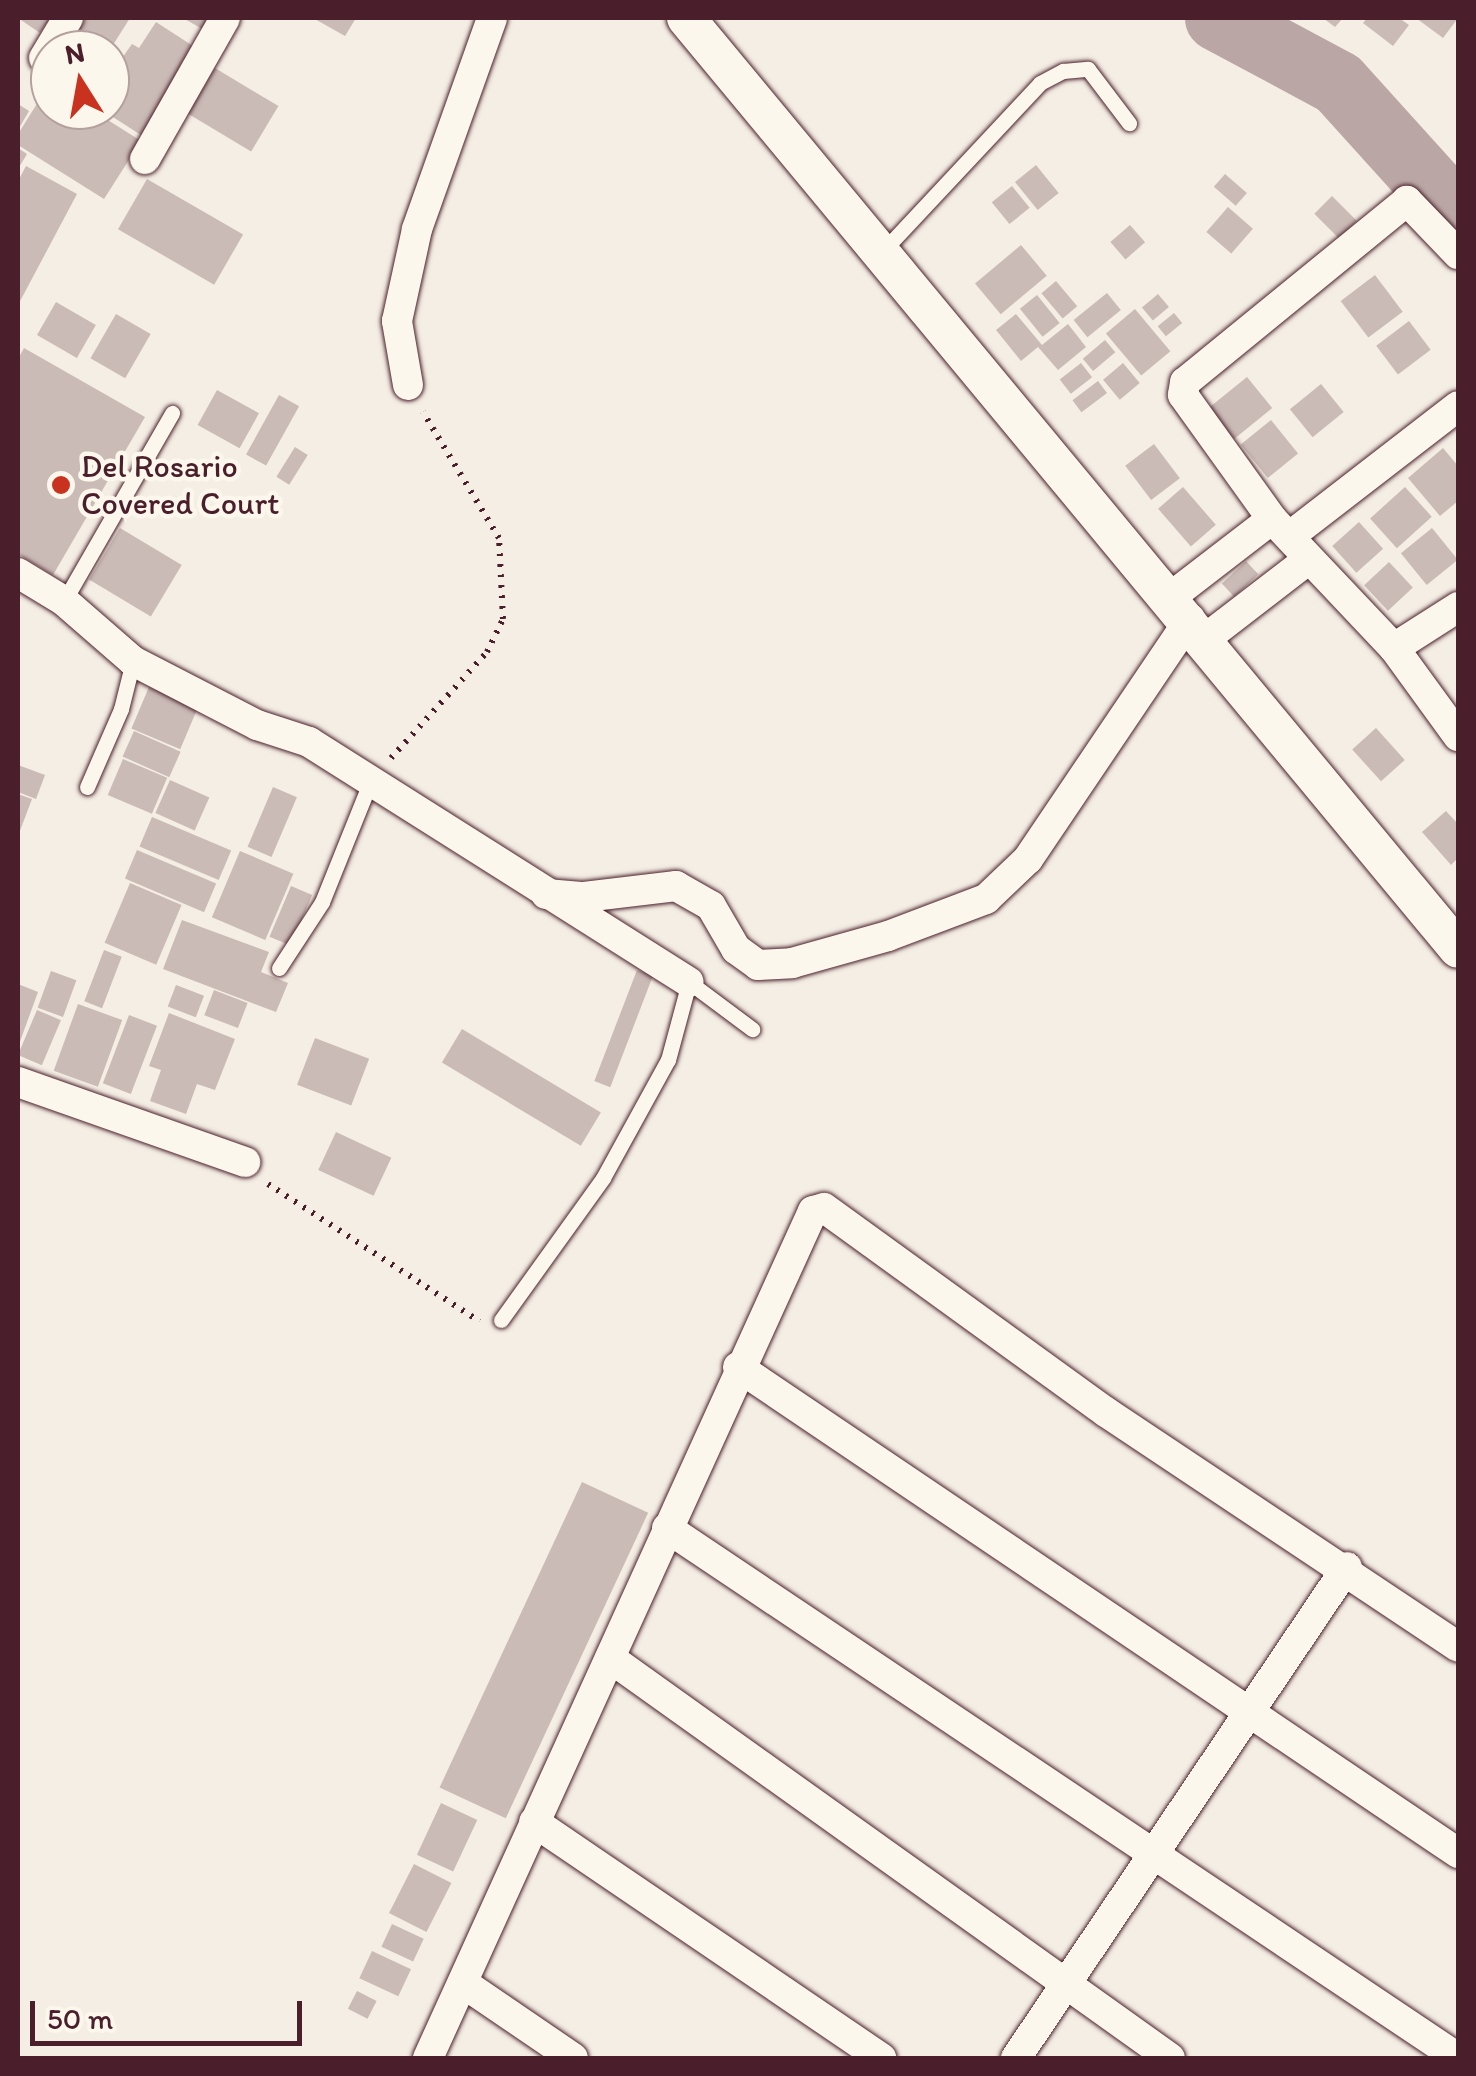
<!DOCTYPE html>
<style>
body{margin:0}
#map{position:relative;width:1476px;height:2076px;overflow:hidden;background:#f4eee4;font-family:Itim,sans-serif}
div>[style]{position:absolute}
.river>*{height:65px;margin:-32.5px;padding:0 32.5px;transform-origin:32.5px;border-radius:32.5px;background:#baa7a5}
.building>*{inset:0;background:#cabbb6;transform-origin:0 0}
.path>*{height:6px;margin-top:-3px;transform-origin:0;background:repeating-linear-gradient(90deg,#4a1f2b 0 2.5px,transparent 0 10.5px)}
.roads{filter:drop-shadow(0 0 2px #4a1f2b) drop-shadow(0 0 2px #4a1f2b)}
.service>*{height:15px;margin:-7.5px;padding:0 7.5px;transform-origin:7.5px;border-radius:7.5px;background:#fbf7ec}
.minor>*{height:30px;margin:-15px;padding:0 15px;transform-origin:15px;border-radius:15px;background:#fbf7ec}
.tertiary>*{height:38px;margin:-19px;padding:0 19px;transform-origin:19px;border-radius:19px;background:#fbf7ec}
.dots>*{width:28px;height:28px;translate:-50% -50%;box-sizing:border-box;border:5px solid #fbf7ec;border-radius:50%}
span{translate:-50% -50%;white-space:nowrap;text-align:center;line-height:1.15;-webkit-text-stroke:9px #fbf7ec;paint-order:stroke}
.poi-label{font-size:32px;color:#4a1f2b}
.left{translate:0 -50%;text-align:left}
.frame{position:absolute;inset:0;border:20px solid #4a1f2b;pointer-events:none}
.north{position:absolute;left:30px;top:30px;width:100px;height:100px;box-sizing:border-box;background:#fbf7ec;border:2px solid #b4a19f;border-radius:50%;rotate:349deg;font-size:28px;font-weight:700;line-height:40px;text-align:center;color:#4a1f2b}
.north::after{content:'';display:block;margin:auto;width:35px;height:45px;background:#c8321e;clip-path:polygon(50% 0,100% 100%,50% 72%,0 100%)}
.scale{position:absolute;left:30px;top:2001px;width:272px;height:45px;box-sizing:border-box;border:5px solid #4a1f2b;border-top:0;padding-left:12px;font-size:30px;line-height:35px;white-space:nowrap;color:#4a1f2b;-webkit-text-stroke:8px #fbf7ec;paint-order:stroke}
</style>
<div id="map">
<div class="river">
<i style="left:1217px;top:18px;width:137px;rotate:28.2deg"></i>
<i style="left:1338px;top:83px;width:179px;rotate:47.9deg"></i>
</div>
<div class="building">
<i style="clip-path:polygon(18px 18px,50px 18px,40px 33px)"></i>
<i style="clip-path:polygon(86px 18px,130px 18px,111px 48px,79px 29px)"></i>
<i style="clip-path:polygon(183px 18px,211px 18px,204px 30px)"></i>
<i style="clip-path:polygon(313px 18px,356px 18px,345px 36px)"></i>
<i style="clip-path:polygon(1323px 18px,1343px 18px,1335px 27px)"></i>
<i style="clip-path:polygon(1367px 18px,1399px 18px,1409px 25px,1393px 46px,1363px 23px)"></i>
<i style="clip-path:polygon(1416px 18px,1458px 18px,1443px 38px)"></i>
<i style="clip-path:polygon(156px 22px,193px 46px,144px 137px,102px 110px,110px 110px,110px 51px,122px 58px,132px 44px,139px 48px)"></i>
<i style="clip-path:polygon(81px 32px,109px 50px,69px 50px)"></i>
<i style="left:215px;top:68px;width:74px;height:53px;rotate:31deg"></i>
<i style="clip-path:polygon(50px 83px,50px 110px,92px 110px,141px 141px,104px 199px,18px 145px,18px 134px)"></i>
<i style="clip-path:polygon(18px 104px,29px 111px,18px 130px)"></i>
<i style="clip-path:polygon(18px 148px,27px 154px,18px 169px)"></i>
<i style="left:1036px;top:165px;width:36px;height:27px;rotate:51deg"></i>
<i style="clip-path:polygon(26px 166px,77px 194px,18px 305px,18px 181px)"></i>
<i style="left:1225px;top:174px;width:29px;height:17px;rotate:41deg"></i>
<i style="left:147px;top:179px;width:111px;height:58px;rotate:30deg"></i>
<i style="left:1012px;top:186px;width:28px;height:26px;rotate:51deg"></i>
<i style="left:1332px;top:196px;width:35px;height:25px;rotate:45deg"></i>
<i style="left:1228px;top:207px;width:33px;height:33px;rotate:41deg"></i>
<i style="left:1130px;top:225px;width:23px;height:26px;rotate:49deg"></i>
<i style="left:1021px;top:245px;width:40px;height:60px;rotate:50deg"></i>
<i style="left:1375px;top:275px;width:46px;height:43px;rotate:53deg"></i>
<i style="left:1056px;top:281px;width:33px;height:19px;rotate:50deg"></i>
<i style="left:1107px;top:293px;width:22px;height:43px;rotate:51deg"></i>
<i style="left:1158px;top:294px;width:17px;height:21px;rotate:50deg"></i>
<i style="left:1037px;top:295px;width:36px;height:22px;rotate:51deg"></i>
<i style="left:56px;top:302px;width:46px;height:38px;rotate:30deg"></i>
<i style="left:1135px;top:309px;width:55px;height:38px;rotate:50deg"></i>
<i style="left:1174px;top:313px;width:13px;height:21px;rotate:51deg"></i>
<i style="left:116px;top:314px;width:40px;height:51px;rotate:30deg"></i>
<i style="clip-path:polygon(1016px 314px,1042px 345px,1068px 324px,1086px 347px,1058px 370px,1038px 347px,1021px 361px,996px 330px)"></i>
<i style="left:1409px;top:321px;width:36px;height:41px;rotate:53deg"></i>
<i style="left:1105px;top:340px;width:16px;height:29px;rotate:50deg"></i>
<i style="clip-path:polygon(24px 348px,145px 417px,53px 575px,18px 554px,18px 359px)"></i>
<i style="left:1081px;top:363px;width:18px;height:27px;rotate:52deg"></i>
<i style="left:1123px;top:363px;width:26px;height:26px;rotate:50deg"></i>
<i style="left:1247px;top:377px;width:40px;height:49px;rotate:51deg"></i>
<i style="left:1098px;top:381px;width:15px;height:32px;rotate:53deg"></i>
<i style="left:1321px;top:384px;width:36px;height:40px;rotate:51deg"></i>
<i style="left:217px;top:390px;width:48px;height:40px;rotate:29deg"></i>
<i style="left:279px;top:395px;width:23px;height:68px;rotate:29deg"></i>
<i style="left:1271px;top:420px;width:43px;height:39px;rotate:51deg"></i>
<i style="left:1154px;top:444px;width:43px;height:36px;rotate:53deg"></i>
<i style="left:295px;top:447px;width:15px;height:35px;rotate:32deg"></i>
<i style="clip-path:polygon(1443px 448px,1458px 466px,1458px 501px,1440px 516px,1408px 478px)"></i>
<i style="left:1183px;top:487px;width:50px;height:33px;rotate:49deg"></i>
<i style="left:1405px;top:487px;width:40px;height:47px;rotate:48deg"></i>
<i style="left:1359px;top:522px;width:36px;height:36px;rotate:48deg"></i>
<i style="left:120px;top:528px;width:72px;height:60px;rotate:31deg"></i>
<i style="left:1432px;top:528px;width:41px;height:40px;rotate:51deg"></i>
<i style="left:1246px;top:561px;width:18px;height:33px;rotate:47deg"></i>
<i style="left:1389px;top:562px;width:35px;height:34px;rotate:47deg"></i>
<i style="left:149px;top:687px;width:53px;height:45px;rotate:23deg"></i>
<i style="left:1376px;top:728px;width:43px;height:32px;rotate:48deg"></i>
<i style="left:134px;top:731px;width:51px;height:28px;rotate:24deg"></i>
<i style="left:123px;top:759px;width:48px;height:39px;rotate:23deg"></i>
<i style="clip-path:polygon(18px 765px,45px 775px,36px 799px,18px 792px)"></i>
<i style="left:170px;top:780px;width:43px;height:36px;rotate:24deg"></i>
<i style="left:273px;top:787px;width:26px;height:65px;rotate:23deg"></i>
<i style="clip-path:polygon(18px 794px,32px 799px,18px 836px)"></i>
<i style="clip-path:polygon(1446px 811px,1458px 824px,1458px 858px,1451px 865px,1422px 832px)"></i>
<i style="left:152px;top:817px;width:86px;height:32px;rotate:23deg"></i>
<i style="left:137px;top:850px;width:86px;height:31px;rotate:23deg"></i>
<i style="left:240px;top:851px;width:58px;height:72px;rotate:23deg"></i>
<i style="left:130px;top:883px;width:56px;height:65px;rotate:23deg"></i>
<i style="left:291px;top:886px;width:23px;height:55px;rotate:23deg"></i>
<i style="clip-path:polygon(182px 920px,269px 952px,261px 972px,288px 983px,276px 1012px,163px 969px)"></i>
<i style="left:104px;top:950px;width:19px;height:55px;rotate:21deg"></i>
<i style="left:637px;top:970px;width:17px;height:119px;rotate:21deg"></i>
<i style="left:51px;top:971px;width:27px;height:39px;rotate:20deg"></i>
<i style="clip-path:polygon(18px 984px,38px 992px,18px 1047px)"></i>
<i style="left:176px;top:985px;width:30px;height:23px;rotate:21deg"></i>
<i style="left:214px;top:990px;width:36px;height:27px;rotate:21deg"></i>
<i style="left:78px;top:1004px;width:47px;height:71px;rotate:20deg"></i>
<i style="left:37px;top:1010px;width:26px;height:49px;rotate:23deg"></i>
<i style="clip-path:polygon(169px 1013px,235px 1039px,215px 1090px,197px 1084px,186px 1114px,150px 1101px,161px 1070px,149px 1066px)"></i>
<i style="left:129px;top:1015px;width:30px;height:73px;rotate:21deg"></i>
<i style="left:462px;top:1029px;width:162px;height:39px;rotate:31deg"></i>
<i style="left:315px;top:1038px;width:58px;height:50px;rotate:21deg"></i>
<i style="left:336px;top:1132px;width:61px;height:42px;rotate:25deg"></i>
<i style="left:582px;top:1482px;width:73px;height:337px;rotate:25deg"></i>
<i style="left:441px;top:1803px;width:40px;height:57px;rotate:25deg"></i>
<i style="left:414px;top:1864px;width:42px;height:55px;rotate:27deg"></i>
<i style="left:392px;top:1924px;width:35px;height:25px;rotate:25deg"></i>
<i style="left:372px;top:1951px;width:43px;height:30px;rotate:25deg"></i>
<i style="left:357px;top:1991px;width:22px;height:20px;rotate:27deg"></i>
</div>
<div class="path">
<i style="left:391px;top:758px;width:143px;rotate:-47.8deg"></i>
<i style="left:487px;top:652px;width:37px;rotate:-64deg"></i>
<i style="left:503px;top:619px;width:81px;rotate:-92.8deg"></i>
<i style="left:499px;top:538px;width:147px;rotate:-121.1deg"></i>
<i style="left:268px;top:1184px;width:252px;rotate:33deg"></i>
</div>
<div class="roads">
<div class="service">
<i style="left:882px;top:252px;width:231px;rotate:-46.9deg"></i>
<i style="left:1040px;top:83px;width:26px;rotate:-28deg"></i>
<i style="left:1063px;top:71px;width:25px;rotate:-5deg"></i>
<i style="left:1088px;top:69px;width:68px;rotate:52.8deg"></i>
<i style="left:64px;top:601px;width:217px;rotate:-60.1deg"></i>
<i style="left:87px;top:787px;width:85px;rotate:-66.4deg"></i>
<i style="left:121px;top:709px;width:49px;rotate:-76deg"></i>
<i style="left:279px;top:968px;width:79px;rotate:-56.9deg"></i>
<i style="left:322px;top:902px;width:131px;rotate:-68.1deg"></i>
<i style="left:501px;top:1320px;width:175px;rotate:-54.3deg"></i>
<i style="left:603px;top:1178px;width:135px;rotate:-61.2deg"></i>
<i style="left:668px;top:1060px;width:81px;rotate:-74.9deg"></i>
<i style="left:689px;top:982px;width:79px;rotate:36.7deg"></i>
</div>
<div class="minor">
<i style="left:44px;top:58px;width:47px;rotate:-59deg"></i>
<i style="left:145px;top:159px;width:162px;rotate:-60.4deg"></i>
<i style="left:1458px;top:254px;width:74px;rotate:-133.9deg"></i>
<i style="left:1407px;top:201px;width:286px;rotate:140.8deg"></i>
<i style="left:1185px;top:382px;width:13px;rotate:99deg"></i>
<i style="left:1183px;top:395px;width:153px;rotate:54.3deg"></i>
<i style="left:1272px;top:519px;width:178px;rotate:46.6deg"></i>
<i style="left:1394px;top:648px;width:109px;rotate:54deg"></i>
<i style="left:408px;top:385px;width:65px;rotate:-99.8deg"></i>
<i style="left:397px;top:321px;width:94px;rotate:-77.7deg"></i>
<i style="left:417px;top:229px;width:224px;rotate:-70.4deg"></i>
<i style="left:1290px;top:536px;width:212px;rotate:-37.7deg"></i>
<i style="left:18px;top:573px;width:54px;rotate:31.3deg"></i>
<i style="left:64px;top:601px;width:91px;rotate:41deg"></i>
<i style="left:133px;top:661px;width:140px;rotate:27.3deg"></i>
<i style="left:257px;top:725px;width:55px;rotate:18.1deg"></i>
<i style="left:309px;top:742px;width:449px;rotate:32.3deg"></i>
<i style="left:1172px;top:596px;width:126px;rotate:-37.6deg"></i>
<i style="left:1205px;top:639px;width:131px;rotate:-37.6deg"></i>
<i style="left:1394px;top:648px;width:76px;rotate:-32.6deg"></i>
<i style="left:546px;top:894px;width:38px;rotate:5deg"></i>
<i style="left:584px;top:897px;width:93px;rotate:-6.8deg"></i>
<i style="left:676px;top:886px;width:40px;rotate:29.7deg"></i>
<i style="left:711px;top:906px;width:50px;rotate:59.8deg"></i>
<i style="left:736px;top:949px;width:27px;rotate:36deg"></i>
<i style="left:758px;top:965px;width:34px;rotate:-3deg"></i>
<i style="left:792px;top:963px;width:100px;rotate:-15.7deg"></i>
<i style="left:888px;top:936px;width:105px;rotate:-20.7deg"></i>
<i style="left:986px;top:899px;width:58px;rotate:-43.6deg"></i>
<i style="left:1028px;top:859px;width:290px;rotate:-56deg"></i>
<i style="left:18px;top:1082px;width:241px;rotate:19.4deg"></i>
<i style="left:738px;top:1367px;width:869px;rotate:34.02deg"></i>
<i style="left:667px;top:1528px;width:952px;rotate:33.82deg"></i>
<i style="left:610px;top:1658px;width:688px;rotate:35.54deg"></i>
<i style="left:534px;top:1822px;width:420px;rotate:34.2deg"></i>
<i style="left:463px;top:1983px;width:133px;rotate:34.3deg"></i>
<i style="left:428px;top:2058px;width:930px;rotate:-65.56deg"></i>
<i style="left:813px;top:1211px;width:11px;rotate:-15deg"></i>
<i style="left:824px;top:1208px;width:348px;rotate:35.9deg"></i>
<i style="left:1106px;top:1412px;width:423px;rotate:33.7deg"></i>
<i style="left:1016px;top:2058px;width:592px;rotate:-56.01deg"></i>
</div>
<div class="tertiary">
<i style="left:686px;top:18px;width:1209px;rotate:50.33deg"></i>
</div>
</div>
<div class="dots">
<i style="left:61px;top:485px;background:#c8321e"></i>
</div>
<div class="poi-label">
<span class="left" style="left:81px;top:485px">Del Rosario<br>Covered Court</span>
</div>
<div class="frame"></div>
<div class="north">N</div>
<div class="scale">50 m</div>
</div>
